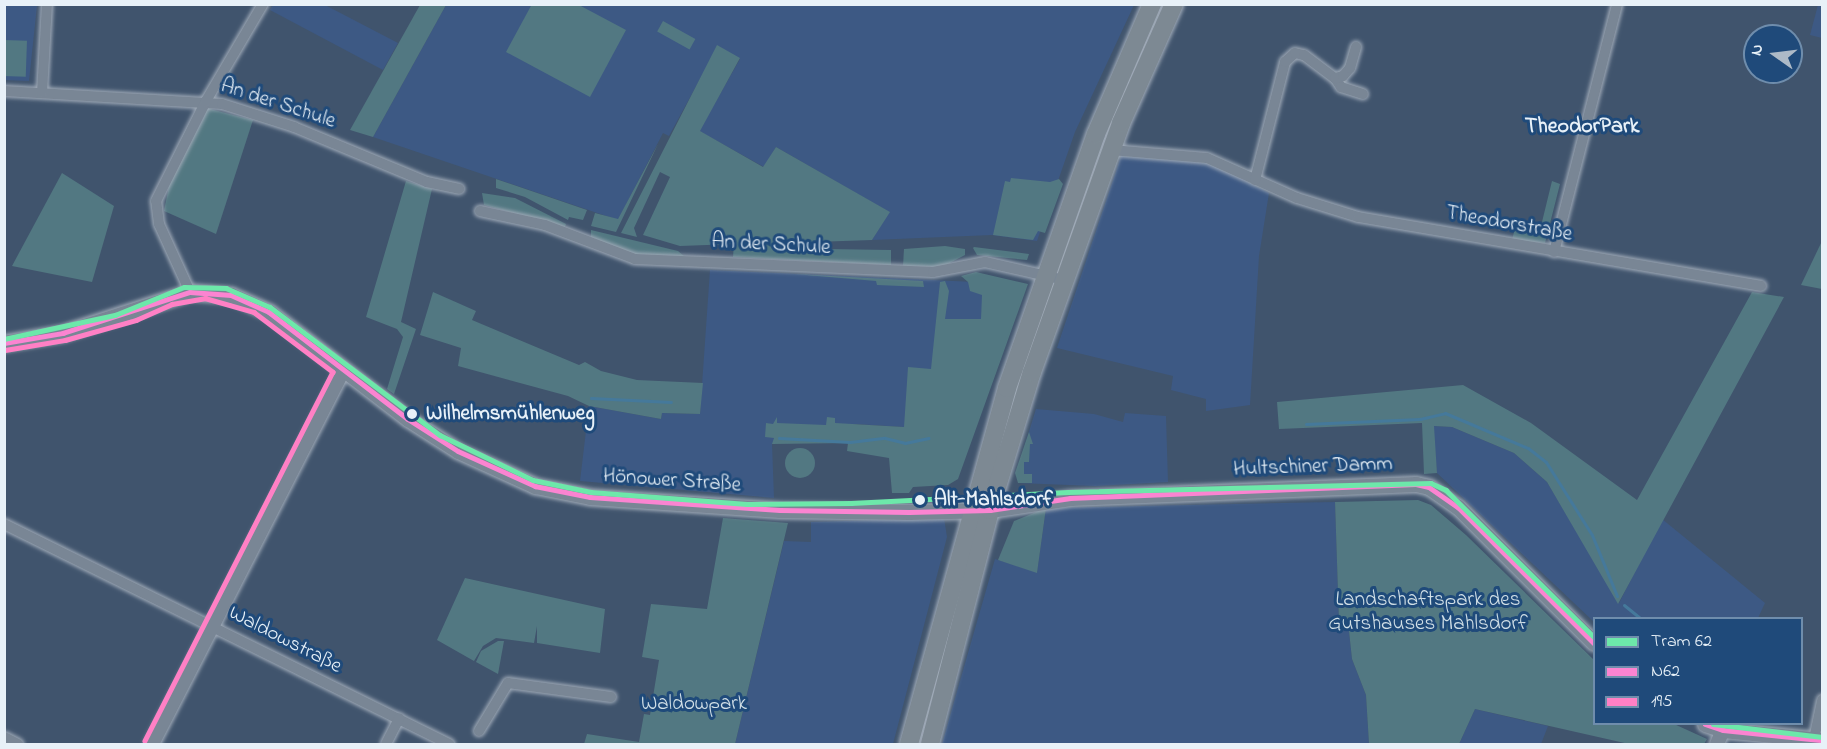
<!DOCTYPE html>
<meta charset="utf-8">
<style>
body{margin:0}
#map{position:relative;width:1827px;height:749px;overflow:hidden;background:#40546d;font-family:"Indie Flower",sans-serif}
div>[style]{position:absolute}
.built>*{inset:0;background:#3d5984}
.green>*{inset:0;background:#527882;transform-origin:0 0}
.round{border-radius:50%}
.stream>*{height:3px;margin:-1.5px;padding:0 1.5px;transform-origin:1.5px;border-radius:1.5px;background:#45799b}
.roads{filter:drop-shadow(0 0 2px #9faab7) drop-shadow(0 0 2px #9faab7)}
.minor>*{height:10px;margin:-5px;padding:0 5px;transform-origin:5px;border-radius:5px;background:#798695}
.tertiary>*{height:14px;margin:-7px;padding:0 7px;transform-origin:7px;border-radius:7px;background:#798695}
.secondary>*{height:15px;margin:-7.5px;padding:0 7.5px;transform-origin:7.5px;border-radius:7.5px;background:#798695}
.primary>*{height:18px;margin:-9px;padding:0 9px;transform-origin:9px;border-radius:9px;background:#7d8993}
.bus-1>*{height:4.5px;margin:-2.25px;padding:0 2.25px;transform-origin:2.25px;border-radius:2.25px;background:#fb84d1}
.bus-2>*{height:4.5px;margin:-2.25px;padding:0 2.25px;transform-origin:2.25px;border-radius:2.25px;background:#ff80c5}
.tram-1>*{height:4.5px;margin:-2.25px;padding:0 2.25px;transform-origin:2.25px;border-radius:2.25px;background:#6de8aa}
.dots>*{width:16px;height:16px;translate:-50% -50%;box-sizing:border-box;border:3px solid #1f4a7a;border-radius:50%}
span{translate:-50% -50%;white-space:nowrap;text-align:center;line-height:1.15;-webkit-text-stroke:6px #1f4a7a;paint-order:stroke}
.street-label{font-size:21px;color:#e8f1f8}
.stop-label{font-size:21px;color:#e8f1f8;font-weight:700}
.left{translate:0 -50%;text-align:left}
.park-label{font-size:21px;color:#d2e0e7}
.neighbourhood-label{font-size:22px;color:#e8f1f8;font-weight:700}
.frame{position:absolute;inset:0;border:6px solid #e8f1f8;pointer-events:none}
.legend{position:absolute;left:1593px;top:617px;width:210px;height:108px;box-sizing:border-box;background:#1f4a7a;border:2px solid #6f8dac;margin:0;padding:8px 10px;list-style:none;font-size:18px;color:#e8f1f8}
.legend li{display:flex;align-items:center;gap:12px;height:30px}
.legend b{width:30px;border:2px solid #6f8dac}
.north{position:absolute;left:1743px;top:24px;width:60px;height:60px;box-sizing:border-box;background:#1f4a7a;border:2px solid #6f8dac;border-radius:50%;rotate:284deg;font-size:16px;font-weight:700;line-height:24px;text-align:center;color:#e8f1f8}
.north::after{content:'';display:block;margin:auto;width:21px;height:27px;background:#adbac7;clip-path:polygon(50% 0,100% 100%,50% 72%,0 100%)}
</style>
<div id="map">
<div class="built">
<i style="clip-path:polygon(5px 5px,37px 5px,29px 81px,5px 80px)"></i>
<i style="clip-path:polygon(273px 5px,325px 5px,398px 43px,383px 70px,270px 10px)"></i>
<i style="clip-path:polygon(446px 5px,1134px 5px,1075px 132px,1037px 241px,992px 235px,872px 240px,889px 212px,776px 147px,764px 167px,699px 131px,740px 59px,718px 46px,669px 136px,663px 133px,618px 220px,373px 137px)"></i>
<i style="clip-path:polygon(1818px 5px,1822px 5px,1822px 38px,1810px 35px)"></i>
<i style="clip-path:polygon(1121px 156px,1208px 161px,1269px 193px,1259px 256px,1250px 405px,1206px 411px,1206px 399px,1171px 390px,1173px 376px,1057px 348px)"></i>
<i style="clip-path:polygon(710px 270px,975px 282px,1013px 306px,904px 427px,856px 424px,772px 444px,774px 498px,580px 481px,589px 406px,661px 419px,662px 413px,700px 414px)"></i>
<i style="clip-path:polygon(1036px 409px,1094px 414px,1123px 422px,1125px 413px,1166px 416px,1168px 482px,1095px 486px,1018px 483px,1019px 464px)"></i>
<i style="clip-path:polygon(1433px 426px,1452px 427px,1514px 453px,1547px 482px,1619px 603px,1662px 519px,1765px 603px,1758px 618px,1594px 618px,1594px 622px,1437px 473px)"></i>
<i style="clip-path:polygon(1335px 502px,1339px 622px,1348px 622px,1352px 659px,1366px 695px,1369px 744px,942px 744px,995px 559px,1037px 572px,1046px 508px)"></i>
<i style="clip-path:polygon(944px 518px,947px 537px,893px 744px,735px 744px,784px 541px,811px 542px,811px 522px)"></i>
<i style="clip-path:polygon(1475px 709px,1548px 726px,1541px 744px,1459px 744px)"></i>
</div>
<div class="green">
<i style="clip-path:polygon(532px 4px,579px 5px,626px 30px,590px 97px,506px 52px)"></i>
<i style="clip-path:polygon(420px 5px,446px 5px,373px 137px,350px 130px)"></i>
<i style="left:663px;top:21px;width:37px;height:12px;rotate:29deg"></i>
<i style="left:4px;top:40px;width:23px;height:36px;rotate:2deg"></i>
<i style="clip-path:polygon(717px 45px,740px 58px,700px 131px,763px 167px,776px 147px,890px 212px,872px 240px,814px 242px,827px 249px,891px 250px,891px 265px,733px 257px,734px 244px,680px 246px,643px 235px,670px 177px,660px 172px,634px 228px,637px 237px,621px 233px)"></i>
<i style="clip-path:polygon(206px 108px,253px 120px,216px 234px,164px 211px,169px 186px)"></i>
<i style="clip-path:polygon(658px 144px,616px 232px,591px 226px,595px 213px,618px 219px)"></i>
<i style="clip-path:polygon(62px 173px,114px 206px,92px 282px,12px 266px)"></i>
<i style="clip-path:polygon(1011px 178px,1050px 182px,1059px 179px,1063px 184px,1045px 233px,1038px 231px,1033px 240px,993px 235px,1005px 181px,1010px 182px)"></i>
<i style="clip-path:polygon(496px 179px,587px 210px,583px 220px,569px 217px,568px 220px,525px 197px,496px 188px)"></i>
<i style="clip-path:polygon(406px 181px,432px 189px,401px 322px,416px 329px,394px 394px,387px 389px,403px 337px,397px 329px,366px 317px)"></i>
<i style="clip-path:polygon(1552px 181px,1560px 184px,1545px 243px,1512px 240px,1517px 220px,1541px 226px)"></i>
<i style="clip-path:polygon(482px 193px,515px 198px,566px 224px,565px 227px,484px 205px)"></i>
<i style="clip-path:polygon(591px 230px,678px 251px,685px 257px,639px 256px,591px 238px)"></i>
<i style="clip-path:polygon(1822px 241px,1822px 289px,1801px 285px)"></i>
<i style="clip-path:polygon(945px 246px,965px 249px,965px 255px,942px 267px,903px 266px,904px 249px)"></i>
<i style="clip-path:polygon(973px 248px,974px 247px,1029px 254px,1027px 260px,977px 255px)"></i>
<i style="clip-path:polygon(976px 272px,1028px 284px,958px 479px,948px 485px,913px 487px,909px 493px,892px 493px,889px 458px,847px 451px,848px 443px,772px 444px,774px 438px,765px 437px,766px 423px,773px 424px,777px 417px,777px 423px,826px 425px,827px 417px,835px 418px,835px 423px,904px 427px,908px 367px,931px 369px,940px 282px,945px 281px,949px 291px,945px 319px,981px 319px,982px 295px,970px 291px,968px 282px,961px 276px)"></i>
<i style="clip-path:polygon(794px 274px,923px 281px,924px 287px,877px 285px,876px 281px)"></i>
<i style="clip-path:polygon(433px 292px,476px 311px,472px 320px,579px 365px,585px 362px,601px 371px,637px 380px,703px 383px,700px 414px,662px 413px,661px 419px,589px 406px,568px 396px,458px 366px,461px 348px,420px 335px)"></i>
<i style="clip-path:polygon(1752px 292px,1784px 297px,1618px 604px,1547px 482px,1514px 453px,1452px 427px,1434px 426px,1437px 473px,1424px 474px,1422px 423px,1279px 429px,1277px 402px,1463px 385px,1531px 423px,1637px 500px)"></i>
<i style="clip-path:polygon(1029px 432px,1033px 444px,1030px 444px,1029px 462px,1024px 462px,1024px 474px,1032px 474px,1032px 483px,1018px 483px,1015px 473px)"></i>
<i class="round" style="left:785px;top:448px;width:30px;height:30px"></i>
<i style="clip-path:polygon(1418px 500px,1431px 505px,1466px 535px,1594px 660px,1594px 724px,1674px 724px,1707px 739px,1704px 744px,1629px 744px,1475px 709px,1459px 744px,1369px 744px,1366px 695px,1352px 659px,1348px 622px,1339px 622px,1335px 502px)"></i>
<i style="clip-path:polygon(1046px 508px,1037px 573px,998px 560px,1014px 521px)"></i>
<i style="clip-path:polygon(723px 518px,788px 523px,735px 744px,584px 744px,587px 734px,639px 742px,644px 714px,650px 715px,659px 660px,642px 657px,651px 604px,707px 609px)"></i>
<i style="clip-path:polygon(465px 578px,605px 609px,600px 653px,537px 643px,537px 626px,534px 643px,496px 638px,483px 646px,474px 661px,437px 640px)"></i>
<i style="clip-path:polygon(498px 641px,504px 641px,498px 674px,476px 662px,481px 651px)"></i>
</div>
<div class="stream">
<i style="left:591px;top:398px;width:80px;rotate:2.9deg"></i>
<i style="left:1306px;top:424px;width:114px;rotate:-2.5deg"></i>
<i style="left:1420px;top:419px;width:26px;rotate:-13deg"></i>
<i style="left:1445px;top:413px;width:90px;rotate:22.9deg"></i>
<i style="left:1528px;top:448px;width:23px;rotate:38deg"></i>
<i style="left:1546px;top:462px;width:86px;rotate:57.8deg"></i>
<i style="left:1592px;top:535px;width:66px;rotate:67.7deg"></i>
<i style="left:779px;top:438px;width:71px;rotate:3.2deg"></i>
<i style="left:850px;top:442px;width:35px;rotate:-7deg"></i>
<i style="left:885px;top:438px;width:21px;rotate:14deg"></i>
<i style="left:905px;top:443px;width:24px;rotate:-12deg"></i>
<i style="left:1624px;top:605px;width:21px;rotate:39deg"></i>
</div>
<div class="roads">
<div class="minor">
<i style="left:1335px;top:78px;width:11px;rotate:56deg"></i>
<i style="left:1341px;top:87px;width:23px;rotate:18deg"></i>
<i style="left:4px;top:91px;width:218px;rotate:3.4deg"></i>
<i style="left:222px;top:104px;width:76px;rotate:17.7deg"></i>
<i style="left:294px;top:127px;width:144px;rotate:22.5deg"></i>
<i style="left:427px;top:182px;width:33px;rotate:12deg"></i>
<i style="left:42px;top:93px;width:89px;rotate:-86.8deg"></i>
<i style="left:1111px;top:150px;width:96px;rotate:4.8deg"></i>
<i style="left:1207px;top:158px;width:98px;rotate:24deg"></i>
<i style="left:1297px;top:198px;width:64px;rotate:17.3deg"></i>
<i style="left:1358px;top:217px;width:409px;rotate:9.7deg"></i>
<i style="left:1255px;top:180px;width:122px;rotate:-75.7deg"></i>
<i style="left:1285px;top:62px;width:13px;rotate:-42deg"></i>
<i style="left:1295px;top:53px;width:9px;rotate:13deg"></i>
<i style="left:1304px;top:55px;width:39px;rotate:37deg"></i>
<i style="left:1335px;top:78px;width:8px;rotate:-14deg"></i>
<i style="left:1343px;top:76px;width:11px;rotate:-49deg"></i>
<i style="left:1350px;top:68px;width:22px;rotate:-74deg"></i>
<i style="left:480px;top:211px;width:66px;rotate:12.2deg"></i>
<i style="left:545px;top:225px;width:96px;rotate:20.7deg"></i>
<i style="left:635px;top:259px;width:298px;rotate:2.5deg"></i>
<i style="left:933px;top:272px;width:53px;rotate:-10.9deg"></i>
<i style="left:985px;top:262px;width:81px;rotate:12.8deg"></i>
<i style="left:1554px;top:252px;width:256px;rotate:-75.7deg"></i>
<i style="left:190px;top:292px;width:75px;rotate:-114.5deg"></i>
<i style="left:159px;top:224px;width:23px;rotate:-97deg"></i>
<i style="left:156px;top:201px;width:112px;rotate:-63.4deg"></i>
<i style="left:206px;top:101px;width:113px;rotate:-59.6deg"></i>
<i style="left:4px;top:524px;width:497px;rotate:26.3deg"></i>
<i style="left:479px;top:731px;width:56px;rotate:-58.9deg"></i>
<i style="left:508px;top:683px;width:104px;rotate:7.7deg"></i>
<i style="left:4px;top:737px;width:16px;rotate:27deg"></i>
<i style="left:1814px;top:739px;width:40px;rotate:-78deg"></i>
<i style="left:386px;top:744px;width:29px;rotate:-63deg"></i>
</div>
<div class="tertiary">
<i style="left:152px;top:744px;width:420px;rotate:-62.9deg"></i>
<i style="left:1717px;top:744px;width:15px;rotate:-67deg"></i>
</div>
<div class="secondary">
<i style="left:4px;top:343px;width:60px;rotate:-9.6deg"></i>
<i style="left:63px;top:333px;width:133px;rotate:-17.9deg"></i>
<i style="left:190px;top:292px;width:41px;rotate:4.2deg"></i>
<i style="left:231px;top:295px;width:42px;rotate:24.1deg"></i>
<i style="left:269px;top:312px;width:175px;rotate:37.6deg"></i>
<i style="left:408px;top:419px;width:59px;rotate:32.6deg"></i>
<i style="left:458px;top:451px;width:85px;rotate:24.4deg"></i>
<i style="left:535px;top:486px;width:56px;rotate:11.3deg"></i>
<i style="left:590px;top:497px;width:190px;rotate:3.9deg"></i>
<i style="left:780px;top:510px;width:129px;rotate:0.9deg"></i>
<i style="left:909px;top:512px;width:81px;rotate:-1.4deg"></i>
<i style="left:990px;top:510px;width:81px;rotate:-8.5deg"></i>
<i style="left:1070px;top:498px;width:346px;rotate:-2.3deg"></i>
<i style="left:1416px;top:484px;width:13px;rotate:13deg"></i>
<i style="left:1429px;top:487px;width:35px;rotate:35deg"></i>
<i style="left:1458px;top:507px;width:192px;rotate:45deg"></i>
<i style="left:1705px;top:724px;width:19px;rotate:18deg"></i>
<i style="left:1723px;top:730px;width:100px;rotate:5.8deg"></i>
</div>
<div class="primary">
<i style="left:909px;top:744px;width:369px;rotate:-74.6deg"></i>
<i style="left:1007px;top:388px;width:269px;rotate:-70.7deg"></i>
<i style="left:1096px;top:134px;width:142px;rotate:-66.7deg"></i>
<i style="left:930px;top:744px;width:242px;rotate:-75.6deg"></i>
<i style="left:990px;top:510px;width:144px;rotate:-73.1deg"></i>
<i style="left:1032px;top:372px;width:264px;rotate:-70.3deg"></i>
<i style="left:1121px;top:123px;width:130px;rotate:-66deg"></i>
</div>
</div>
<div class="bus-1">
<i style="left:4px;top:343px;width:60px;rotate:-9.6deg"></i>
<i style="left:63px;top:333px;width:133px;rotate:-17.9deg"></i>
<i style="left:190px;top:292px;width:41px;rotate:4.2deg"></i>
<i style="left:231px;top:295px;width:42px;rotate:24.1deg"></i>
<i style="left:269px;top:312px;width:175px;rotate:37.6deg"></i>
<i style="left:408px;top:419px;width:59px;rotate:32.6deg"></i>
<i style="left:458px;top:451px;width:85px;rotate:24.4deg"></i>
<i style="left:535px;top:486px;width:56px;rotate:11.3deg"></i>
<i style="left:590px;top:497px;width:190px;rotate:3.9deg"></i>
<i style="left:780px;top:510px;width:129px;rotate:0.9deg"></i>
<i style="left:909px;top:512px;width:81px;rotate:-1.4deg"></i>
<i style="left:990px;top:510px;width:81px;rotate:-8.5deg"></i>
<i style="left:1070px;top:498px;width:346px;rotate:-2.3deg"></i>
<i style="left:1416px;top:484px;width:13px;rotate:13deg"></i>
<i style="left:1429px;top:487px;width:35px;rotate:35deg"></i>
<i style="left:1458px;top:507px;width:192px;rotate:45deg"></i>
<i style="left:1705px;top:724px;width:19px;rotate:18deg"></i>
<i style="left:1723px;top:730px;width:100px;rotate:5.8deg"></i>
</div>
<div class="bus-2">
<i style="left:5px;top:350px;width:61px;rotate:-9.5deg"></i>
<i style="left:65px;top:340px;width:74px;rotate:-15.7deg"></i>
<i style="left:136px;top:320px;width:39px;rotate:-24deg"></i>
<i style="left:172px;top:304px;width:34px;rotate:-10deg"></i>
<i style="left:205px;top:298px;width:51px;rotate:15.9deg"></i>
<i style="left:254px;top:312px;width:99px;rotate:37.2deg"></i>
<i style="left:333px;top:372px;width:414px;rotate:117deg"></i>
</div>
<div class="tram-1">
<i style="left:4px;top:339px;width:114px;rotate:-12.2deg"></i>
<i style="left:115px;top:315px;width:74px;rotate:-22.1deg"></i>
<i style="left:184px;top:287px;width:42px;rotate:1.4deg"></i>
<i style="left:226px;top:288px;width:48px;rotate:23.4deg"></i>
<i style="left:270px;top:307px;width:213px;rotate:37deg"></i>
<i style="left:440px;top:435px;width:103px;rotate:25.8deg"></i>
<i style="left:533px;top:480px;width:59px;rotate:11.7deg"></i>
<i style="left:591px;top:492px;width:156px;rotate:4.4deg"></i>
<i style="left:747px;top:504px;width:104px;rotate:-0.6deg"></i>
<i style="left:851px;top:503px;width:217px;rotate:-2.9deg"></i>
<i style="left:1068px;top:492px;width:363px;rotate:-1.4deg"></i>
<i style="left:1431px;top:483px;width:17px;rotate:25deg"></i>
<i style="left:1446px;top:490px;width:209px;rotate:44.8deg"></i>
<i style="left:1713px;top:724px;width:110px;rotate:6.8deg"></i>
</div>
<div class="dots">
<i style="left:412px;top:414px;background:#e8f1f8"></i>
<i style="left:920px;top:500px;background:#e8f1f8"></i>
</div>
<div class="street-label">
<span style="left:278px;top:104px;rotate:18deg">An der Schule</span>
<span style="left:1509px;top:224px;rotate:10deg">Theodorstraße</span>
<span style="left:771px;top:245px;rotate:3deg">An der Schule</span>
<span style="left:1313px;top:467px;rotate:-2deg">Hultschiner Damm</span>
<span style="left:672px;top:481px;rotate:4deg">Hönower Straße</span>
<span style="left:285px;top:640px;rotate:27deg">Waldowstraße</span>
</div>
<div class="stop-label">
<span class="left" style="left:426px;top:414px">Wilhelmsmühlenweg</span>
<span class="left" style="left:934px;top:500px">Alt-Mahlsdorf</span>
</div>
<div class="park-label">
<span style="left:1428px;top:612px">Landschaftspark des<br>Gutshauses Mahlsdorf</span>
<span style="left:694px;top:704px">Waldowpark</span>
</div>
<div class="neighbourhood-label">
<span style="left:1582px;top:128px">TheodorPark</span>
</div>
<div class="frame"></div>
<ul class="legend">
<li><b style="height:8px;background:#6de8aa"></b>Tram 62</li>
<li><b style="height:8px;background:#fb84d1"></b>N62</li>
<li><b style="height:8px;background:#ff80c5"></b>195</li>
</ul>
<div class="north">N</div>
</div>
